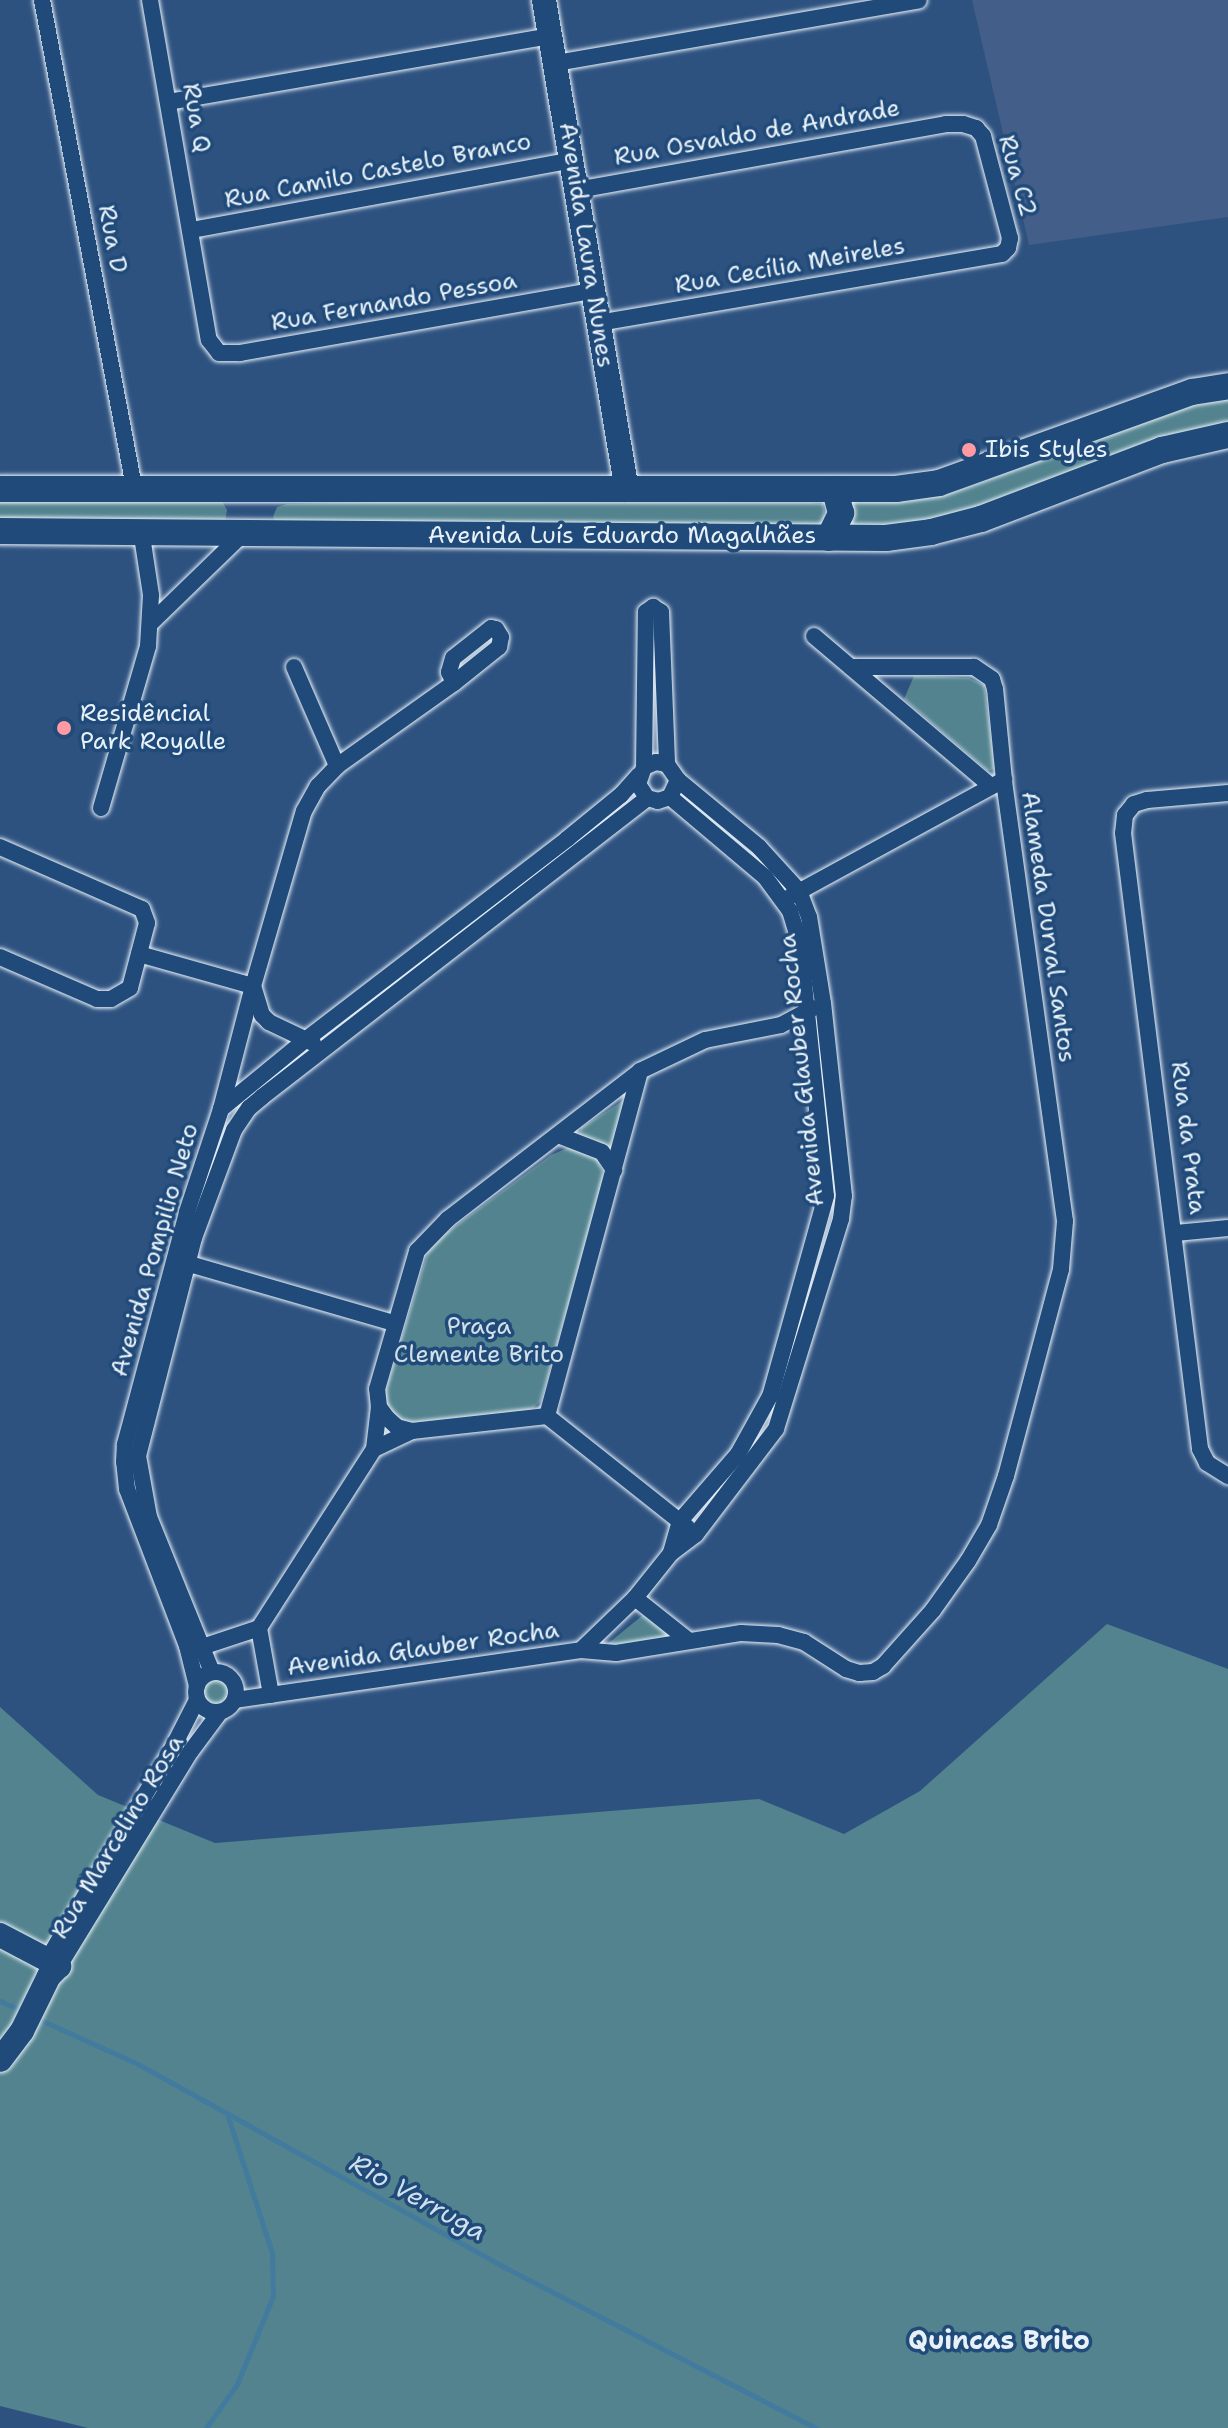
<!DOCTYPE html>
<meta charset="utf-8">
<style>
body{margin:0}
#map{position:relative;width:1228px;height:2428px;overflow:hidden;background:#2e5280;font-family:"Shantell Sans",sans-serif}
div>[style]{position:absolute}
.built>*{inset:0;background:#425e89}
.green>*{inset:0;background:#52838e}
.round{border-radius:50%}
.stream>*{height:5px;margin:-2.5px;padding:0 2.5px;transform-origin:2.5px;border-radius:2.5px;background:#437b9f}
.roads{filter:drop-shadow(0 0 2px #e8f1f8) drop-shadow(0 0 2px #e8f1f8)}
.street>*{height:16px;margin:-8px;padding:0 8px;transform-origin:8px;border-radius:8px;background:#1f4a7a}
.street>.ring{margin:-8px;padding:0;box-sizing:content-box;background:none;border:16px solid #1f4a7a;border-radius:50%}
.secondary>*{height:24px;margin:-12px;padding:0 12px;transform-origin:12px;border-radius:12px;background:#1f4a7a}
.primary>*{height:26px;margin:-13px;padding:0 13px;transform-origin:13px;border-radius:13px;background:#1f4a7a}
.dots>*{width:22px;height:22px;translate:-50% -50%;box-sizing:border-box;border:4px solid #1f4a7a;border-radius:50%}
span{translate:-50% -50%;white-space:nowrap;text-align:center;line-height:1.15;-webkit-text-stroke:7px #1f4a7a;paint-order:stroke}
.street-label{font-size:24px;color:#e8f1f8}
.poi-label{font-size:24px;color:#e8f1f8}
.left{translate:0 -50%;text-align:left}
.park-label{font-size:24px;color:#d2e0e8}
.water-label{font-size:26px;color:#cfdfeb;font-style:italic}
.neighbourhood-label{font-size:26px;color:#e8f1f8;font-weight:700}
</style>
<div id="map">
<div class="built">
<i style="clip-path:polygon(972px 0,1228px 0,1228px 217px,1029px 245px)"></i>
</div>
<div class="green">
<i style="clip-path:polygon(1228px 399px,1228px 430px,965px 518px,845px 533px,848px 502px,929px 498px,963px 489px,1189px 406px)"></i>
<i style="clip-path:polygon(0 501px,222px 501px,227px 510px,225px 522px,0 527px)"></i>
<i style="clip-path:polygon(386px 502px,810px 503px,823px 504px,826px 525px,276px 522px,273px 517px,277px 507px,287px 504px)"></i>
<i style="clip-path:polygon(914px 676px,969px 678px,984px 685px,995px 769px,988px 771px,904px 699px)"></i>
<i style="clip-path:polygon(624px 1100px,612px 1155px,596px 1140px,579px 1135px,581px 1128px)"></i>
<i style="clip-path:polygon(575px 1145px,588px 1149px,598px 1160px,604px 1177px,541px 1401px,528px 1413px,410px 1427px,388px 1410px,385px 1393px,430px 1245px,551px 1155px)"></i>
<i style="clip-path:polygon(643px 1615px,650px 1616px,669px 1636px,667px 1642px,605px 1646px)"></i>
<i style="clip-path:polygon(1107px 1624px,1228px 1669px,1228px 2428px,88px 2428px,0 2406px,0 1707px,98px 1795px,215px 1843px,759px 1799px,844px 1834px,920px 1791px)"></i>
<i class="round" style="left:201px;top:1678px;width:30px;height:30px"></i>
</div>
<div class="stream">
<i style="left:0;top:2001px;width:24px;rotate:24deg"></i>
<i style="left:34px;top:2017px;width:114px;rotate:24.3deg"></i>
<i style="left:138px;top:2064px;width:419px;rotate:29deg"></i>
<i style="left:504px;top:2267px;width:351px;rotate:27.3deg"></i>
<i style="left:206px;top:2428px;width:54px;rotate:-54.8deg"></i>
<i style="left:237px;top:2384px;width:95px;rotate:-67.8deg"></i>
<i style="left:273px;top:2296px;width:43px;rotate:-91.3deg"></i>
<i style="left:272px;top:2253px;width:146px;rotate:-107.9deg"></i>
</div>
<div class="roads">
<div class="street">
<i style="left:42px;top:0;width:497px;rotate:79.3deg"></i>
<i style="left:150px;top:0;width:345px;rotate:80.2deg"></i>
<i style="left:209px;top:340px;width:16px;rotate:52deg"></i>
<i style="left:219px;top:353px;width:21px"></i>
<i style="left:240px;top:353px;width:358px;rotate:-10deg"></i>
<i style="left:556px;top:63px;width:368px;rotate:-9.8deg"></i>
<i style="left:168px;top:102px;width:388px;rotate:-9.8deg"></i>
<i style="left:577px;top:190px;width:375px;rotate:-10.1deg"></i>
<i style="left:946px;top:124px;width:17px"></i>
<i style="left:963px;top:124px;width:14px;rotate:17deg"></i>
<i style="left:976px;top:128px;width:11px;rotate:49deg"></i>
<i style="left:983px;top:136px;width:106px;rotate:75.2deg"></i>
<i style="left:1010px;top:238px;width:10px;rotate:101deg"></i>
<i style="left:1008px;top:248px;width:8px;rotate:135deg"></i>
<i style="left:1002px;top:254px;width:409px;rotate:170.3deg"></i>
<i style="left:192px;top:230px;width:386px;rotate:-10.4deg"></i>
<i style="left:151px;top:623px;width:128px;rotate:-44.1deg"></i>
<i style="left:814px;top:636px;width:232px;rotate:40.3deg"></i>
<i style="left:294px;top:667px;width:108px;rotate:66.5deg"></i>
<i style="left:644px;top:767px;width:155px;rotate:-89.3deg"></i>
<i style="left:646px;top:612px;width:9px;rotate:-36deg"></i>
<i style="left:653px;top:607px;width:9px;rotate:32deg"></i>
<i style="left:661px;top:612px;width:152px;rotate:87.7deg"></i>
<i style="left:1228px;top:793px;width:81px;rotate:175.1deg"></i>
<i style="left:1147px;top:800px;width:14px;rotate:163deg"></i>
<i style="left:1134px;top:804px;width:14px;rotate:129deg"></i>
<i style="left:1125px;top:815px;width:18px;rotate:96deg"></i>
<i style="left:1123px;top:833px;width:621px;rotate:82.87deg"></i>
<i style="left:1200px;top:1449px;width:16px;rotate:63deg"></i>
<i style="left:1207px;top:1463px;width:25px;rotate:32deg"></i>
<i style="left:670px;top:797px;width:124px;rotate:40.1deg"></i>
<i style="left:765px;top:877px;width:42px;rotate:53.7deg"></i>
<i style="left:790px;top:911px;width:27px;rotate:73deg"></i>
<i style="left:798px;top:937px;width:37px;rotate:82deg"></i>
<i style="left:803px;top:974px;width:223px;rotate:84.1deg"></i>
<i style="left:826px;top:1196px;width:208px;rotate:105.6deg"></i>
<i style="left:770px;top:1396px;width:66px;rotate:118.9deg"></i>
<i style="left:738px;top:1454px;width:89px;rotate:130.9deg"></i>
<i style="left:680px;top:1521px;width:33px;rotate:106deg"></i>
<i style="left:101px;top:808px;width:169px;rotate:-73.8deg"></i>
<i style="left:148px;top:646px;width:51px;rotate:-86.6deg"></i>
<i style="left:151px;top:595px;width:66px;rotate:-98.7deg"></i>
<i style="left:0;top:847px;width:155px;rotate:23.6deg"></i>
<i style="left:142px;top:909px;width:15px;rotate:70deg"></i>
<i style="left:147px;top:923px;width:67px;rotate:104.7deg"></i>
<i style="left:130px;top:988px;width:22px;rotate:150deg"></i>
<i style="left:111px;top:999px;width:14px;rotate:180deg"></i>
<i style="left:97px;top:999px;width:106px;rotate:-156.6deg"></i>
<i style="left:791px;top:896px;width:243px;rotate:-28.6deg"></i>
<i style="left:139px;top:954px;width:118px;rotate:15.7deg"></i>
<i style="left:253px;top:986px;width:127px;rotate:104.6deg"></i>
<i style="left:313px;top:1043px;width:49px;rotate:-154.5deg"></i>
<i style="left:269px;top:1022px;width:10px;rotate:-135deg"></i>
<i style="left:262px;top:1015px;width:30px;rotate:-107deg"></i>
<i style="left:253px;top:986px;width:182px;rotate:-73.8deg"></i>
<i style="left:304px;top:811px;width:29px;rotate:-61deg"></i>
<i style="left:318px;top:786px;width:28px;rotate:-46deg"></i>
<i style="left:337px;top:766px;width:143px;rotate:-35.4deg"></i>
<i style="left:454px;top:683px;width:58px;rotate:-38.7deg"></i>
<i style="left:499px;top:647px;width:10px;rotate:-79deg"></i>
<i style="left:501px;top:637px;width:9px;rotate:-122deg"></i>
<i style="left:496px;top:629px;width:5px;rotate:-169deg"></i>
<i style="left:491px;top:628px;width:48px;rotate:141.7deg"></i>
<i style="left:453px;top:658px;width:15px;rotate:106deg"></i>
<i style="left:449px;top:672px;width:12px;rotate:66deg"></i>
<i style="left:558px;top:1135px;width:47px;rotate:21.1deg"></i>
<i style="left:602px;top:1152px;width:22px;rotate:56deg"></i>
<i style="left:1176px;top:1233px;width:52px;rotate:-5.5deg"></i>
<i style="left:179px;top:1261px;width:224px;rotate:16.1deg"></i>
<i style="left:379px;top:1407px;width:42px;rotate:96.8deg"></i>
<i style="left:374px;top:1449px;width:42px;rotate:-25.3deg"></i>
<i style="left:547px;top:1416px;width:136px;rotate:173.7deg"></i>
<i style="left:412px;top:1431px;width:16px;rotate:-165deg"></i>
<i style="left:397px;top:1427px;width:13px;rotate:-138deg"></i>
<i style="left:387px;top:1418px;width:14px;rotate:-126deg"></i>
<i style="left:379px;top:1407px;width:18px;rotate:-96deg"></i>
<i style="left:377px;top:1389px;width:144px;rotate:-73.8deg"></i>
<i style="left:417px;top:1251px;width:45px;rotate:-45.9deg"></i>
<i style="left:448px;top:1219px;width:242px;rotate:-37.6deg"></i>
<i style="left:640px;top:1071px;width:72px;rotate:-25.5deg"></i>
<i style="left:705px;top:1040px;width:77px;rotate:-11.2deg"></i>
<i style="left:781px;top:1025px;width:36px;rotate:-28deg"></i>
<i style="left:547px;top:1416px;width:357px;rotate:-74.9deg"></i>
<i style="left:547px;top:1416px;width:179px;rotate:38.4deg"></i>
<i style="left:635px;top:1598px;width:68px;rotate:38.4deg"></i>
<i style="left:259px;top:1628px;width:213px;rotate:-57.3deg"></i>
<i style="left:202px;top:1647px;width:60px;rotate:-18.4deg"></i>
<i style="left:259px;top:1628px;width:68px;rotate:79.8deg"></i>
<i style="left:581px;top:1650px;width:35px;rotate:5deg"></i>
<i style="left:616px;top:1653px;width:127px;rotate:-9.1deg"></i>
<i style="left:741px;top:1633px;width:37px;rotate:3deg"></i>
<i style="left:778px;top:1635px;width:27px;rotate:15deg"></i>
<i style="left:804px;top:1642px;width:50px;rotate:32.7deg"></i>
<i style="left:846px;top:1669px;width:14px;rotate:17deg"></i>
<i style="left:859px;top:1673px;width:14px;rotate:-4deg"></i>
<i style="left:873px;top:1672px;width:12px;rotate:-31deg"></i>
<i style="left:883px;top:1666px;width:75px;rotate:-48.2deg"></i>
<i style="left:933px;top:1610px;width:60px;rotate:-54.5deg"></i>
<i style="left:968px;top:1561px;width:42px;rotate:-59.7deg"></i>
<i style="left:989px;top:1525px;width:52px;rotate:-70.9deg"></i>
<i style="left:1006px;top:1476px;width:214px;rotate:-75.1deg"></i>
<i style="left:1061px;top:1269px;width:48px;rotate:-85.2deg"></i>
<i style="left:1065px;top:1221px;width:445px;rotate:-97.9deg"></i>
<i style="left:1004px;top:780px;width:91px;rotate:-95.6deg"></i>
<i style="left:995px;top:689px;width:10px;rotate:-107deg"></i>
<i style="left:992px;top:679px;width:22px;rotate:-146deg"></i>
<i style="left:974px;top:667px;width:123px;rotate:180deg"></i>
<i style="left:212px;top:1672px;width:167px;rotate:-112.1deg"></i>
<i style="left:149px;top:1517px;width:62px;rotate:-100.2deg"></i>
<i style="left:138px;top:1456px;width:225px;rotate:-75.6deg"></i>
<i style="left:194px;top:1238px;width:115px;rotate:-69.7deg"></i>
<i style="left:234px;top:1130px;width:27px;rotate:-56deg"></i>
<i style="left:249px;top:1108px;width:17px;rotate:-40deg"></i>
<i style="left:262px;top:1097px;width:487px;rotate:-37.8deg"></i>
<i class="ring" style="left:196px;top:1672px;width:24px;height:24px"></i>
<i style="left:197px;top:1686px;width:41px;rotate:-104deg"></i>
<i style="left:187px;top:1646px;width:168px;rotate:-110.9deg"></i>
<i style="left:127px;top:1489px;width:27px;rotate:-96deg"></i>
<i style="left:124px;top:1462px;width:18px;rotate:-87deg"></i>
<i style="left:125px;top:1444px;width:240px;rotate:-75deg"></i>
<i style="left:187px;top:1212px;width:108px;rotate:-71.7deg"></i>
<i style="left:221px;top:1109px;width:107px;rotate:-39.3deg"></i>
<i style="left:304px;top:1041px;width:332px;rotate:-37.5deg"></i>
<i style="left:567px;top:839px;width:70px;rotate:-39.2deg"></i>
<i style="left:621px;top:795px;width:27px;rotate:-48deg"></i>
<i style="left:235px;top:1700px;width:350px;rotate:-8.2deg"></i>
<i style="left:581px;top:1650px;width:75px;rotate:-43.9deg"></i>
<i style="left:635px;top:1598px;width:58px;rotate:-51.3deg"></i>
<i style="left:671px;top:1553px;width:31px;rotate:-37deg"></i>
<i style="left:696px;top:1534px;width:132px;rotate:-52.7deg"></i>
<i style="left:776px;top:1429px;width:220px;rotate:-72.8deg"></i>
<i style="left:841px;top:1219px;width:23px;rotate:-83deg"></i>
<i style="left:844px;top:1196px;width:194px;rotate:-96.2deg"></i>
<i style="left:823px;top:1003px;width:87px;rotate:-99.2deg"></i>
<i style="left:809px;top:917px;width:28px;rotate:-111deg"></i>
<i style="left:799px;top:891px;width:59px;rotate:-132.3deg"></i>
<i style="left:759px;top:847px;width:105px;rotate:-140.4deg"></i>
<i style="left:678px;top:780px;width:19px;rotate:-125deg"></i>
<i style="left:667px;top:764px;width:11px;rotate:-170deg"></i>
<i style="left:656px;top:762px;width:13px;rotate:157deg"></i>
<i style="left:644px;top:767px;width:18px;rotate:109deg"></i>
<i style="left:638px;top:784px;width:17px;rotate:57deg"></i>
<i style="left:647px;top:798px;width:11px;rotate:15deg"></i>
<i style="left:658px;top:801px;width:13px;rotate:-18deg"></i>
<i style="left:670px;top:797px;width:19px;rotate:-65deg"></i>
<i style="left:46px;top:1962px;width:245px;rotate:-59.4deg"></i>
<i style="left:171px;top:1751px;width:57px;rotate:-63deg"></i>
<i style="left:59px;top:1966px;width:252px;rotate:-58.5deg"></i>
<i style="left:191px;top:1751px;width:49px;rotate:-53.4deg"></i>
</div>
<div class="secondary">
<i style="left:544px;top:0;width:497px;rotate:80.4deg"></i>
<i style="left:0;top:1935px;width:67px;rotate:27.7deg"></i>
<i style="left:59px;top:1966px;width:14px;rotate:135deg"></i>
<i style="left:49px;top:1976px;width:61px;rotate:116.1deg"></i>
<i style="left:22px;top:2031px;width:36px;rotate:127deg"></i>
</div>
<div class="primary">
<i style="left:0;top:489px;width:896px"></i>
<i style="left:896px;top:489px;width:43px;rotate:-7.9deg"></i>
<i style="left:939px;top:483px;width:269px;rotate:-19.8deg"></i>
<i style="left:1192px;top:392px;width:36px;rotate:-9deg"></i>
<i style="left:0;top:531px;width:886px;rotate:0.45deg"></i>
<i style="left:886px;top:538px;width:45px;rotate:-7.6deg"></i>
<i style="left:931px;top:532px;width:52px;rotate:-14.6deg"></i>
<i style="left:981px;top:519px;width:194px;rotate:-20.9deg"></i>
<i style="left:1162px;top:450px;width:68px;rotate:-12.8deg"></i>
<i style="left:829px;top:538px;width:28px;rotate:-64deg"></i>
<i style="left:841px;top:513px;width:24px;rotate:-105deg"></i>
</div>
</div>
<div class="dots">
<i style="left:969px;top:450px;background:#ff9aa2"></i>
<i style="left:64px;top:728px;background:#ff9aa2"></i>
</div>
<div class="street-label">
<span style="left:196px;top:118px;rotate:80deg">Rua Q</span>
<span style="left:757px;top:133px;rotate:-10deg">Rua Osvaldo de Andrade</span>
<span style="left:378px;top:171px;rotate:-11deg">Rua Camilo Castelo Branco</span>
<span style="left:1017px;top:176px;rotate:74deg">Rua C2</span>
<span style="left:112px;top:239px;rotate:79deg">Rua D</span>
<span style="left:586px;top:245px;rotate:81deg">Avenida Laura Nunes</span>
<span style="left:790px;top:266px;rotate:-10deg">Rua Cecília Meireles</span>
<span style="left:394px;top:302px;rotate:-10deg">Rua Fernando Pessoa</span>
<span style="left:622px;top:536px">Avenida Luís Eduardo Magalhães</span>
<span style="left:1048px;top:927px;rotate:82deg">Alameda Durval Santos</span>
<span style="left:802px;top:1070px;rotate:-96deg">Avenida Glauber Rocha</span>
<span style="left:1188px;top:1138px;rotate:83deg">Rua da Prata</span>
<span style="left:155px;top:1250px;rotate:-74deg">Avenida Pompilio Neto</span>
<span style="left:423px;top:1649px;rotate:-8deg">Avenida Glauber Rocha</span>
<span style="left:118px;top:1837px;rotate:-59deg">Rua Marcelino Rosa</span>
</div>
<div class="poi-label">
<span class="left" style="left:985px;top:450px">Ibis Styles</span>
<span class="left" style="left:80px;top:728px">Residêncial<br>Park Royalle</span>
</div>
<div class="park-label">
<span style="left:479px;top:1341px">Praça<br>Clemente Brito</span>
</div>
<div class="water-label">
<span style="left:418px;top:2197px;rotate:29deg">Rio Verruga</span>
</div>
<div class="neighbourhood-label">
<span style="left:999px;top:2340px">Quincas Brito</span>
</div>
</div>
